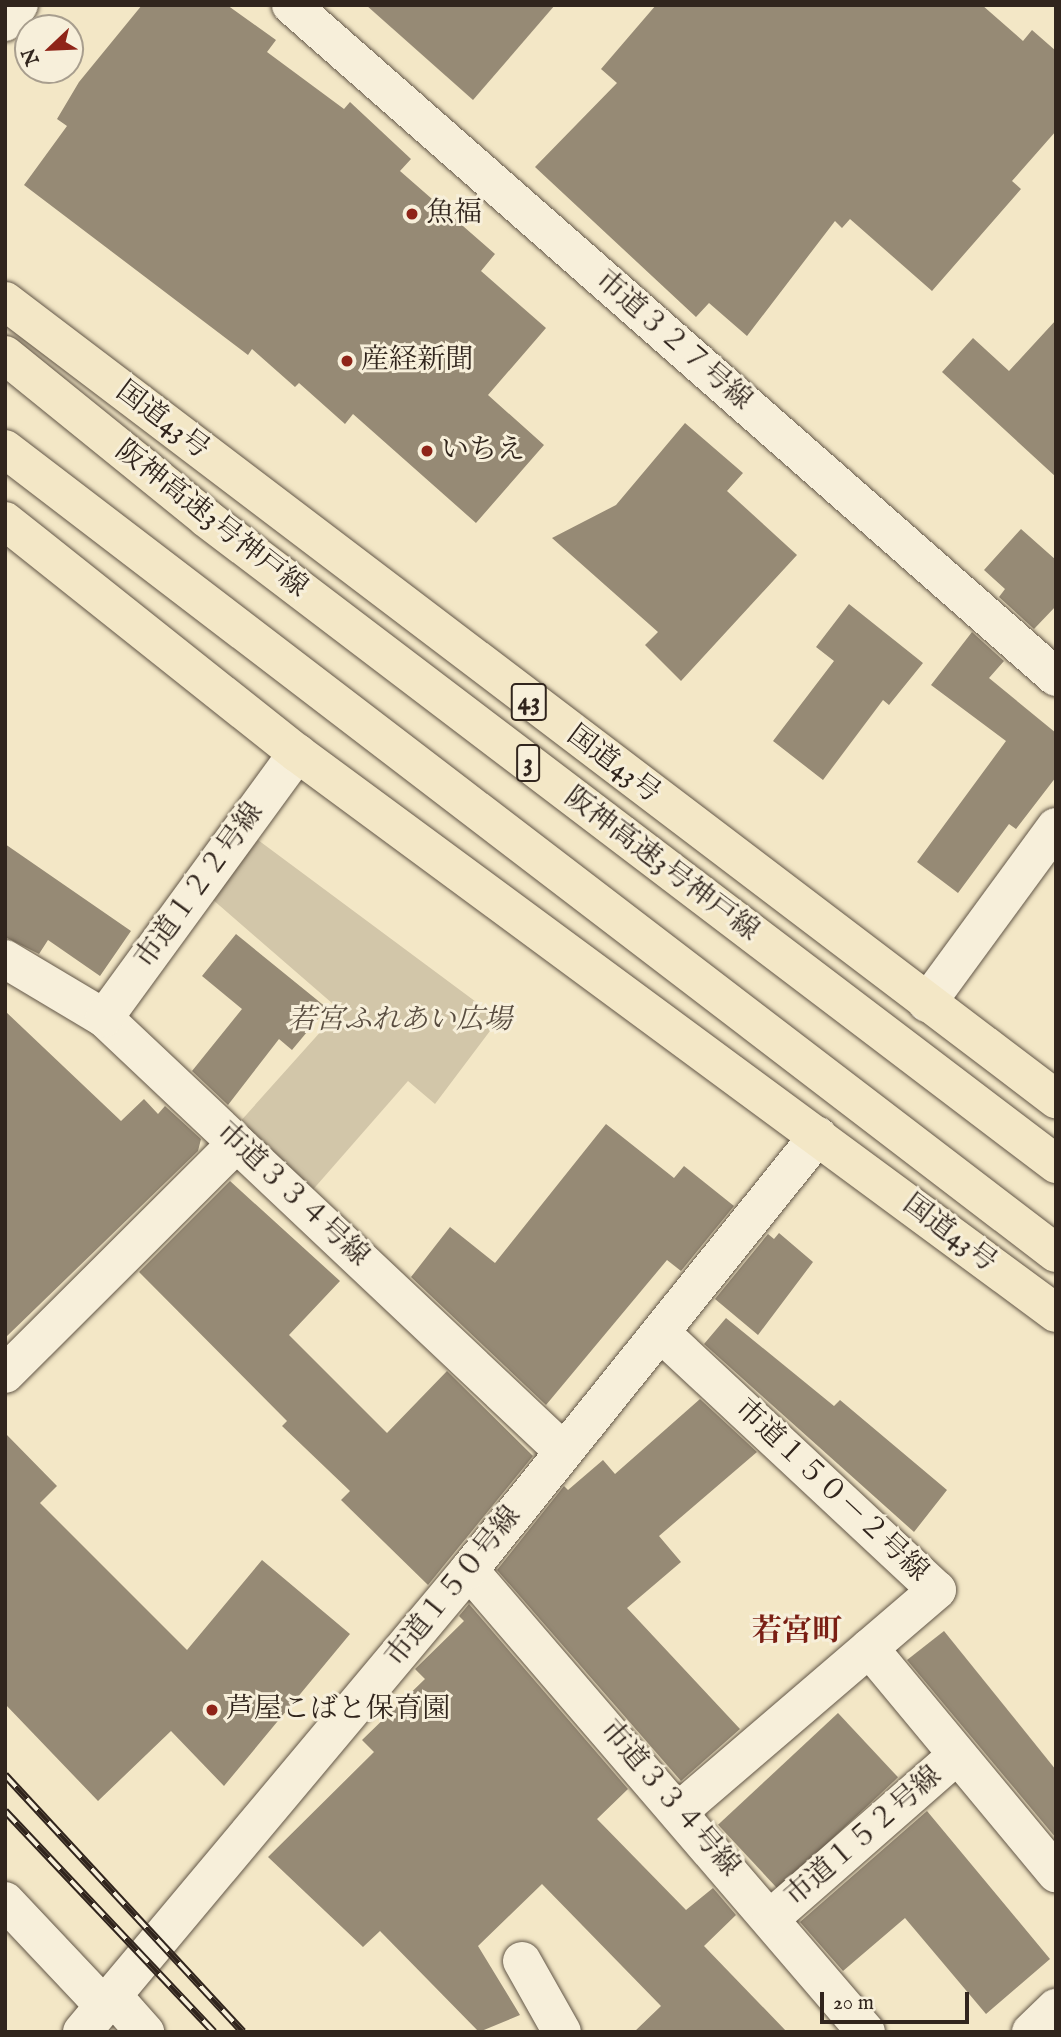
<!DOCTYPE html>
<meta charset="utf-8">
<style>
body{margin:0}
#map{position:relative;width:1061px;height:2037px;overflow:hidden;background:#f3e7c6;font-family:"IM FELL English","Noto Serif JP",serif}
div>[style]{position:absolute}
.green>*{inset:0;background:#d2c6a9}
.building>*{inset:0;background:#968a75;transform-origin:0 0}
.roads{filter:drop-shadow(0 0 2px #625647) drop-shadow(0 0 2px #625647)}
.minor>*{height:38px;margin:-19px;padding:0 19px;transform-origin:19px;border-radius:19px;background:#f7efda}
.highway>*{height:38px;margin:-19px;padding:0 19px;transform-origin:19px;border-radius:19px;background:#f3e7c6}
.rail>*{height:8px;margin-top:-4px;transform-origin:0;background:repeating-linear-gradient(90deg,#f7efda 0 16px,#31251d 0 32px);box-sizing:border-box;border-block:2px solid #31251d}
.dots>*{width:19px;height:19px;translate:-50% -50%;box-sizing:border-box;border:4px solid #f7efda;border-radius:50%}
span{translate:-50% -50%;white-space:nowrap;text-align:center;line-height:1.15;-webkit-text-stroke:6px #f7efda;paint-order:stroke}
.shield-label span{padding:2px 5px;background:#f7efda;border:2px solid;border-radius:5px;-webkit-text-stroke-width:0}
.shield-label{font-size:26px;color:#31251d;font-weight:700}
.poi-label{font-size:28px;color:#31251d}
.left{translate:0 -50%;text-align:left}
.street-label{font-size:28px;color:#31251d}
.park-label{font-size:28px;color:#594d40;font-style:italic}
.neighbourhood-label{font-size:30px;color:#7a1f14;font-weight:700}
.frame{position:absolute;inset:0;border:7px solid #31251d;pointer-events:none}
.north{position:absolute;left:14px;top:14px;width:70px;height:70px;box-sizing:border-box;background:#f7efda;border:2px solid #a89e8e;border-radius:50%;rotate:247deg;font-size:19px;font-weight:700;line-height:28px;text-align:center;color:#31251d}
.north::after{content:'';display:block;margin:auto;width:24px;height:32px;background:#8f2418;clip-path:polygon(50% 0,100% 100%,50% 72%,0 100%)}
.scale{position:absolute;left:820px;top:1992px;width:149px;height:32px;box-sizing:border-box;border:4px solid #31251d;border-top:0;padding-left:9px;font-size:21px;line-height:24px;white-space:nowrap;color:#31251d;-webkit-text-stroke:5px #f7efda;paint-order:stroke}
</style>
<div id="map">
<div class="green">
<i style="clip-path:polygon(258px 840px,499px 1019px,435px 1104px,408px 1081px,310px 1193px,238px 1124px,340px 1010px,212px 899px)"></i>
</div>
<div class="building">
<i style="clip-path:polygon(142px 5px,227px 5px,276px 40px,267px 52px,344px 109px,350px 102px,411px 159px,400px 171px,495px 254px,481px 271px,546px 328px,488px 395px,544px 445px,476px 523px,353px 414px,345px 424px,299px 383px,295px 387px,252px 349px,248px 355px,24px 185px,67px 126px,57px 119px,79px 82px)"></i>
<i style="clip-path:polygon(366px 5px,555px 5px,473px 100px)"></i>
<i style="clip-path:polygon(656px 5px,982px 5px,1023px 41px,1032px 30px,1056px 51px,1056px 131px,1012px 181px,1021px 189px,932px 291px,850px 219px,842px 228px,835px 221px,747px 336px,709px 303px,696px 317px,535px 167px,617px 83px,601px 69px)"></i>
<i style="clip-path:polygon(1056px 320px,1056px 477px,942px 372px,973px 338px,1009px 371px)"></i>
<i style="clip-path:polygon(685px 423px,743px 473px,727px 491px,797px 555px,681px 681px,645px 645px,658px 632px,552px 538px,616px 505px)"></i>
<i style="clip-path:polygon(1021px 529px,1056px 560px,1056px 606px,1034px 629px,999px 597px,1005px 589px,984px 570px)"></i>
<i style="clip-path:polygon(849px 604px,923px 663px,889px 705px,883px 700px,823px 780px,773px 741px,834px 661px,816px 647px)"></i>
<i style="clip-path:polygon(972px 632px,1004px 661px,989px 678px,1056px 733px,1056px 777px,1016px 829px,1009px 824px,958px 893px,917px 862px,1006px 741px,931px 685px)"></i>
<i style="clip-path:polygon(5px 844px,131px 931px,100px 976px,48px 940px,39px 954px,5px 937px)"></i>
<i style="clip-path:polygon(236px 934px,327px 1008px,292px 1050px,279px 1039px,228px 1105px,192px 1071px,242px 1009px,202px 976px)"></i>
<i style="clip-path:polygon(5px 1011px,121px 1121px,144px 1099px,158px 1114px,165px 1106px,201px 1139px,198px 1151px,5px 1338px)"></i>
<i style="clip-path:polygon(606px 1124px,674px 1178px,684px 1166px,734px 1206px,681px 1271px,667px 1260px,546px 1405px,411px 1277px,450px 1227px,495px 1263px)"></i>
<i style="clip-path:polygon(230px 1181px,340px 1281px,289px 1335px,387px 1433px,447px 1371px,533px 1456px,428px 1585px,341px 1500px,350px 1491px,282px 1426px,287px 1421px,139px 1272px)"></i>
<i style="clip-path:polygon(779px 1233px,813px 1262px,758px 1335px,715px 1299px,768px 1234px,774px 1239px)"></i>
<i style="clip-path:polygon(726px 1318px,834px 1406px,840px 1400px,947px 1490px,914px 1532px,704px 1344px)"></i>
<i style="clip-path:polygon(700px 1399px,757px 1452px,659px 1536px,681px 1562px,627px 1608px,740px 1729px,681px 1781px,497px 1570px,564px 1486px,568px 1490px,603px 1460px,615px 1474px)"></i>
<i style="clip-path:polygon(5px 1433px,57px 1486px,40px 1503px,187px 1650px,262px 1560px,350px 1634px,224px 1786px,171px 1731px,98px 1801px,5px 1704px)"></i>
<i style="clip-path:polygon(469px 1604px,628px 1789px,597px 1819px,686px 1910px,713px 1888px,736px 1915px,704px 1946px,787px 2032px,634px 2032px,661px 2006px,542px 1884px,478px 1946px,520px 2015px,479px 2032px,380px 1931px,363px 1947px,268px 1857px,374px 1752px,362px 1740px,425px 1679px,415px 1669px,464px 1621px,459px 1616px)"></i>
<i style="clip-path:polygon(944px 1631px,1056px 1770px,1056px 1838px,907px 1660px)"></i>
<i style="left:838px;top:1713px;width:88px;height:164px;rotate:47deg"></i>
<i style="clip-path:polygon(927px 1811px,1050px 1959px,986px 2014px,905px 1918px,843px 1971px,800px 1922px)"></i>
</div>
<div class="roads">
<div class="minor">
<i style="left:291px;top:5px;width:1018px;rotate:41.3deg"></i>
<i style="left:5px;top:22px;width:22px;rotate:-51deg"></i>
<i style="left:5px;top:959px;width:115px;rotate:30.8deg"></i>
<i style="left:104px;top:1018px;width:632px;rotate:43.33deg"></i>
<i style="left:927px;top:1003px;width:218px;rotate:-53.8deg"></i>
<i style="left:104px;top:1018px;width:328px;rotate:-53.9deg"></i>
<i style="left:661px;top:1333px;width:377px;rotate:43deg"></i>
<i style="left:937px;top:1590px;width:338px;rotate:139.4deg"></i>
<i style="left:5px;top:1374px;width:327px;rotate:-44.9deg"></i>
<i style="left:469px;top:1570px;width:609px;rotate:49.33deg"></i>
<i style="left:869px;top:1648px;width:293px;rotate:50.3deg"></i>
<i style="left:5px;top:1901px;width:144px;rotate:46.7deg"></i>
<i style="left:771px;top:1918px;width:247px;rotate:-41.2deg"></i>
<i style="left:522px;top:1961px;width:81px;rotate:60.6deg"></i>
<i style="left:112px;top:1995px;width:50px;rotate:48.3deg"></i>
<i style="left:82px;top:2032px;width:603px;rotate:-50.05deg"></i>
<i style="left:469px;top:1570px;width:557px;rotate:-51.2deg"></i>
<i style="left:1031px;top:2032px;width:35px;rotate:-44deg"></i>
</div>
<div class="highway">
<i style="left:5px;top:301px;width:1320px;rotate:37.21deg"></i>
<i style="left:5px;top:355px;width:259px;rotate:39deg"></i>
<i style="left:206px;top:518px;width:1068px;rotate:37.23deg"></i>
<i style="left:5px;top:449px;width:1323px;rotate:37.42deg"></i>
<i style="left:5px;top:521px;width:373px;rotate:38.5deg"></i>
<i style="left:297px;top:753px;width:943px;rotate:36.42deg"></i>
</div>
</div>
<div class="rail">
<i style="left:5px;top:1775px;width:350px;rotate:47.2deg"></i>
<i style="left:5px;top:1811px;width:304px;rotate:46.6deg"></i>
</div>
<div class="dots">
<i style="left:412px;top:214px;background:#8f2418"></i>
<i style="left:347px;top:361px;background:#8f2418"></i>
<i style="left:427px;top:451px;background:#8f2418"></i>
<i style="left:212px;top:1710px;background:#8f2418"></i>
</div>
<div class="shield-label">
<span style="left:529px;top:702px">43</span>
<span style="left:528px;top:763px">3</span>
</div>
<div class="poi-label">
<span class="left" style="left:426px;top:214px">魚福</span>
<span class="left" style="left:361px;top:361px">産経新聞</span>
<span class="left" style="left:441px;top:451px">いちえ</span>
<span class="left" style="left:226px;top:1710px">芦屋こばと保育園</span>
</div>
<div class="street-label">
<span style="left:673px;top:341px;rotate:41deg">市道３２７号線</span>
<span style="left:162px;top:421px;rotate:37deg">国道43号</span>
<span style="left:211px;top:520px;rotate:38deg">阪神高速3号神戸線</span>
<span style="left:613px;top:765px;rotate:37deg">国道43号</span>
<span style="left:661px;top:865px;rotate:37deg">阪神高速3号神戸線</span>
<span style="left:200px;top:886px;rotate:-54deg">市道１２２号線</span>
<span style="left:292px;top:1195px;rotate:43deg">市道３３４号線</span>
<span style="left:949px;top:1234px;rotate:37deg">国道43号</span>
<span style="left:831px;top:1491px;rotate:43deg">市道１５０－２号線</span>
<span style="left:454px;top:1587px;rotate:-51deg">市道１５０号線</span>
<span style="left:669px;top:1799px;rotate:49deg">市道３３４号線</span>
<span style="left:864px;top:1837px;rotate:-41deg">市道１５２号線</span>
</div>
<div class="park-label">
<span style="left:400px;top:1021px">若宮ふれあい広場</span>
</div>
<div class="neighbourhood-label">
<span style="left:797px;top:1632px">若宮町</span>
</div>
<div class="frame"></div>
<div class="north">N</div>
<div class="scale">20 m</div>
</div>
